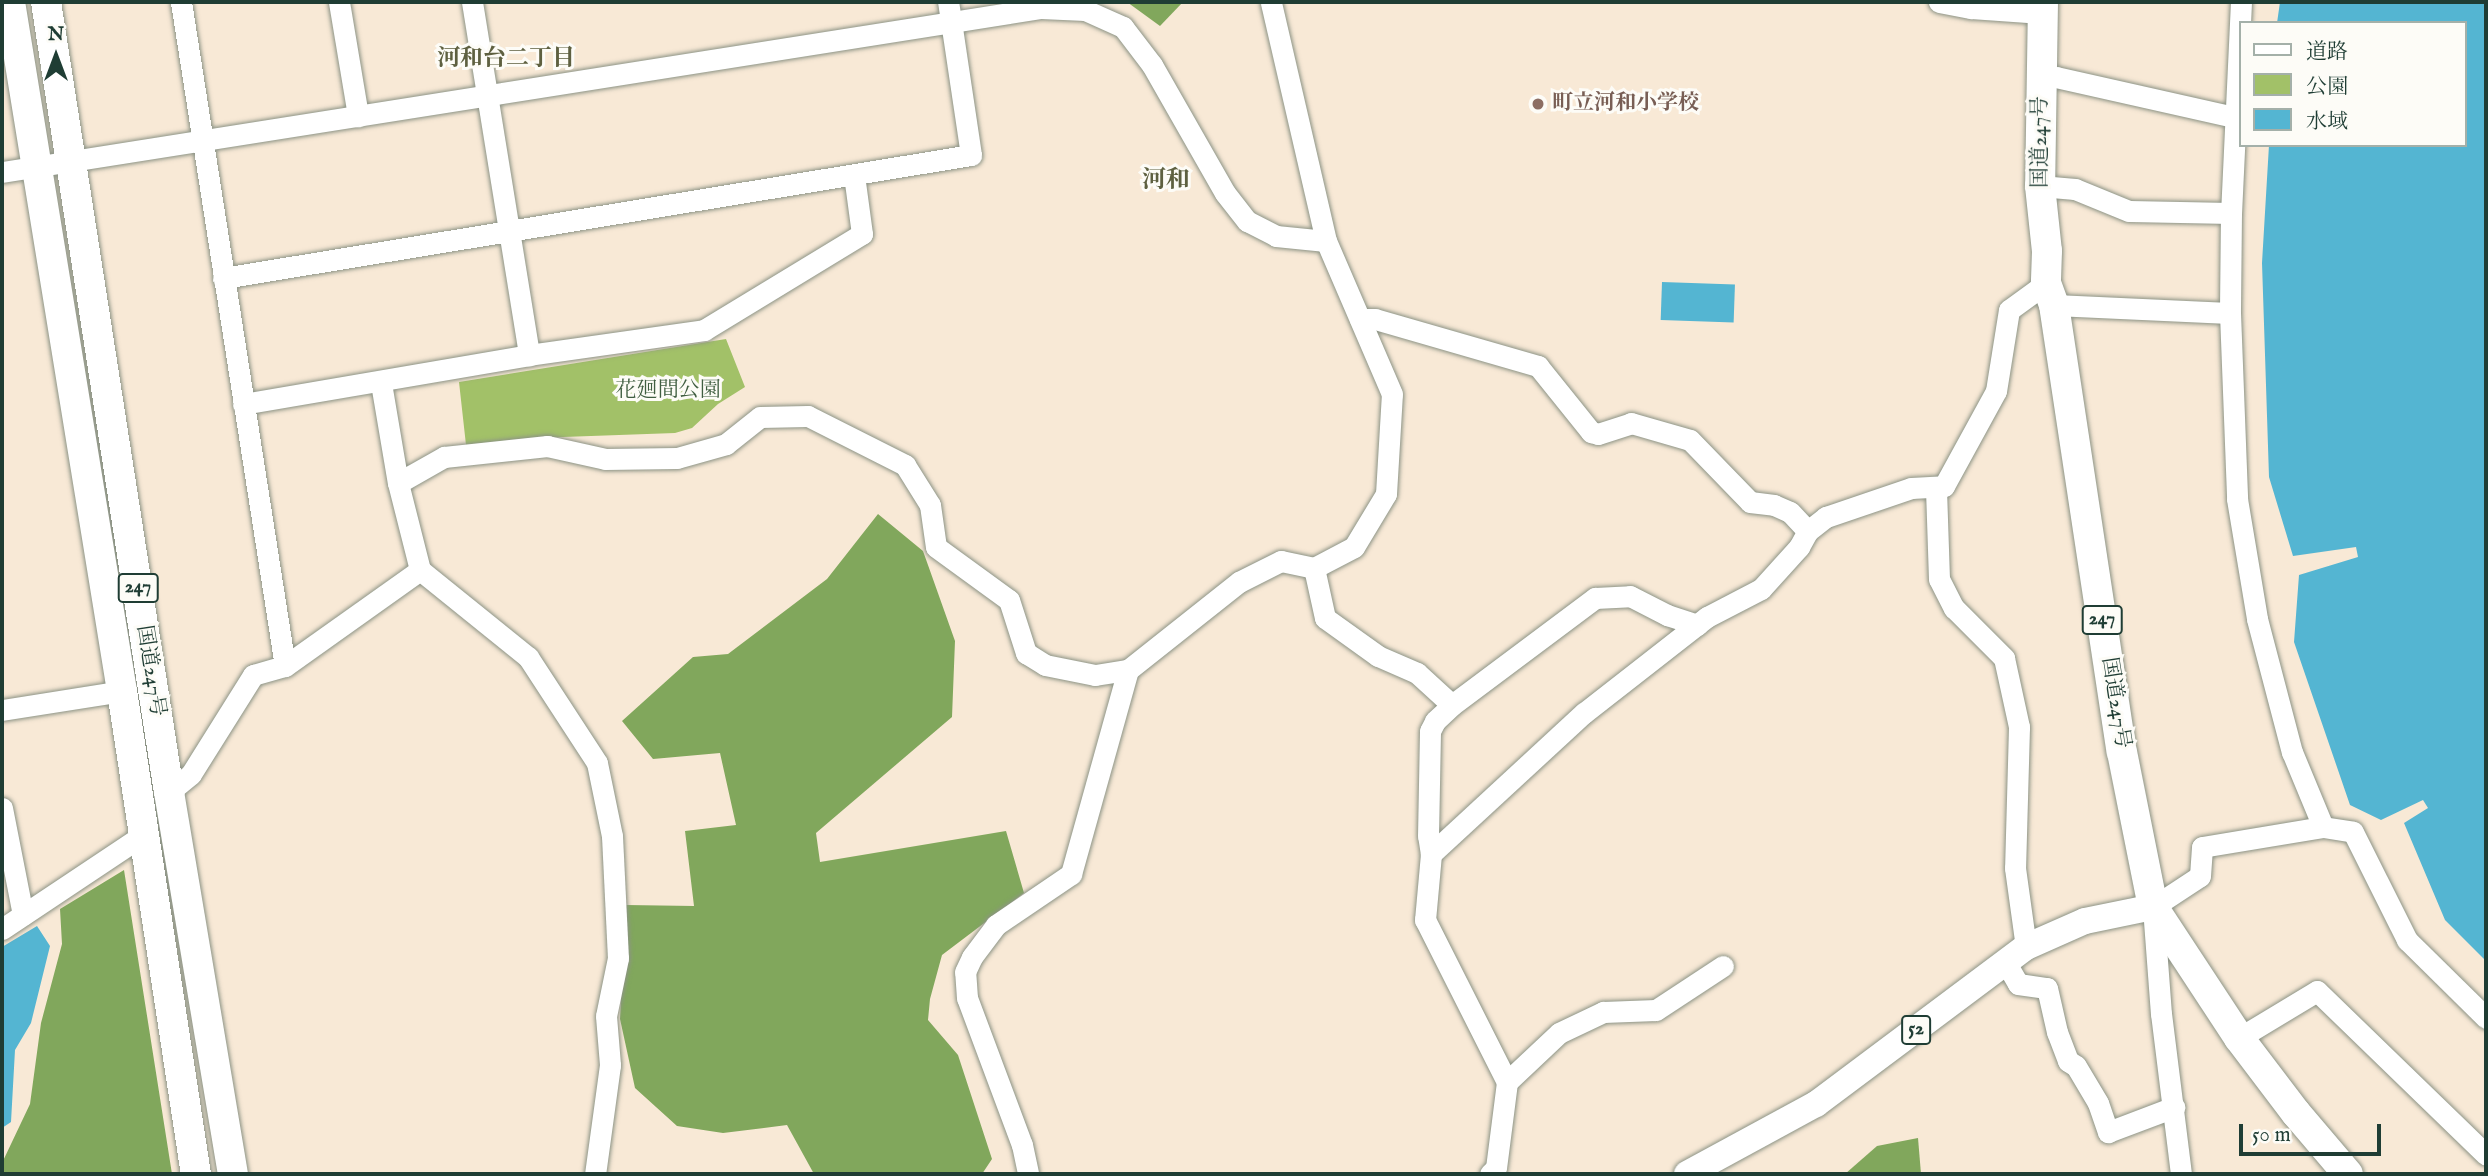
<!DOCTYPE html>
<meta charset="utf-8">
<style>
body{margin:0}
#map{position:relative;width:2488px;height:1176px;overflow:hidden;background:#f8e9d6;font-family:"IM FELL English","Noto Serif JP",serif}
div>[style]{position:absolute}
.green>*{inset:0;background:#a2c168}
.forest>*{inset:0;background:#81a75c}
.water>*{inset:0;background:#54b5d2;transform-origin:0 0}
.roads{filter:drop-shadow(0 0 2px #8c9385) drop-shadow(0 0 2px #8c9385)}
.minor>*{height:21px;margin:-10.5px;padding:0 10.5px;transform-origin:10.5px;border-radius:10.5px;background:#fff}
.major>*{height:26px;margin:-13px;padding:0 13px;transform-origin:13px;border-radius:13px;background:#fff}
.highway>*{height:30px;margin:-15px;padding:0 15px;transform-origin:15px;border-radius:15px;background:#fff}
.dots>*{width:19px;height:19px;translate:-50% -50%;box-sizing:border-box;border:4px solid #fdfcf7;border-radius:50%}
span{translate:-50% -50%;white-space:nowrap;text-align:center;line-height:1.15;-webkit-text-stroke:6px #fdfcf7;paint-order:stroke}
.shield-label span{padding:2px 5px;background:#fdfcf7;border:2px solid;border-radius:5px;-webkit-text-stroke-width:0}
.shield-label{font-size:19px;color:#1f3d34;font-weight:700}
.education-label{font-size:21px;color:#785e54;font-weight:700}
.left{translate:0 -50%;text-align:left}
.street-label{font-size:21px;color:#1f3d34}
.park-label{font-size:21px;color:#405e41}
.neighbourhood-label{font-size:23px;color:#5e6040;font-weight:700}
.quarter-label{font-size:24px;color:#5e6040;font-weight:700}
.frame{position:absolute;inset:0;border:4px solid #1f3d34;pointer-events:none}
.legend{position:absolute;left:2239px;top:21px;width:228px;height:126px;box-sizing:border-box;background:#fdfcf7;border:2px solid #a4b0a9;margin:0;padding:9px 12px;list-style:none;font-size:21px;color:#1f3d34}
.legend li{display:flex;align-items:center;gap:14px;height:35px}
.legend b{width:35px;border:2px solid #a4b0a9}
.north{position:absolute;left:21px;top:21px;width:70px;height:70px;-webkit-text-stroke:5px #fdfcf7;paint-order:stroke;rotate:0deg;font-size:19px;font-weight:700;line-height:28px;text-align:center;color:#1f3d34}
.north::after{content:'';display:block;margin:auto;width:24px;height:32px;background:#1f3d34;clip-path:polygon(50% 0,100% 100%,50% 72%,0 100%)}
.scale{position:absolute;left:2239px;top:1124px;width:142px;height:32px;box-sizing:border-box;border:4px solid #1f3d34;border-top:0;padding-left:9px;font-size:21px;line-height:24px;white-space:nowrap;color:#1f3d34;-webkit-text-stroke:5px #fdfcf7;paint-order:stroke}
</style>
<div id="map">
<div class="green">
<i style="clip-path:polygon(726px 339px,745px 387px,718px 404px,692px 428px,675px 433px,535px 438px,466px 445px,459px 382px)"></i>
</div>
<div class="forest">
<i style="clip-path:polygon(1127px 2px,1183px 2px,1160px 26px)"></i>
<i style="clip-path:polygon(878px 514px,923px 551px,955px 641px,952px 717px,816px 833px,820px 862px,1006px 831px,1024px 893px,942px 955px,930px 999px,928px 1020px,958px 1055px,992px 1159px,982px 1174px,814px 1174px,787px 1125px,723px 1133px,677px 1126px,635px 1088px,620px 1019px,626px 905px,694px 906px,685px 831px,736px 825px,720px 753px,653px 759px,622px 721px,693px 657px,728px 654px,827px 579px)"></i>
<i style="clip-path:polygon(124px 870px,172px 1174px,2px 1174px,2px 1163px,30px 1104px,41px 1023px,62px 944px,60px 909px)"></i>
<i style="clip-path:polygon(1918px 1138px,1921px 1174px,1845px 1174px,1877px 1146px)"></i>
</div>
<div class="water">
<i style="clip-path:polygon(2280px 2px,2486px 2px,2486px 961px,2445px 920px,2404px 823px,2428px 808px,2423px 800px,2381px 820px,2350px 805px,2294px 642px,2299px 575px,2358px 557px,2356px 547px,2293px 556px,2269px 477px,2262px 263px,2269px 145px,2465px 145px,2465px 23px,2277px 23px)"></i>
<i style="left:1662px;top:282px;width:73px;height:38px;rotate:2deg"></i>
<i style="clip-path:polygon(37px 926px,50px 946px,31px 1023px,15px 1050px,11px 1122px,2px 1128px,2px 947px)"></i>
</div>
<div class="roads">
<div class="minor">
<i style="left:181px;top:2px;width:672px;rotate:81.1deg"></i>
<i style="left:339px;top:2px;width:116px;rotate:80.5deg"></i>
<i style="left:472px;top:2px;width:358px;rotate:80.8deg"></i>
<i style="left:1939px;top:2px;width:33px;rotate:11deg"></i>
<i style="left:1971px;top:8px;width:71px;rotate:4deg"></i>
<i style="left:2241px;top:2px;width:211px;rotate:92.7deg"></i>
<i style="left:2231px;top:213px;width:100px;rotate:90.6deg"></i>
<i style="left:2230px;top:313px;width:186px;rotate:87.8deg"></i>
<i style="left:2237px;top:499px;width:122px;rotate:80.5deg"></i>
<i style="left:2257px;top:619px;width:138px;rotate:75.3deg"></i>
<i style="left:2292px;top:752px;width:81px;rotate:67.5deg"></i>
<i style="left:2041px;top:77px;width:15px"></i>
<i style="left:2056px;top:77px;width:181px;rotate:12.7deg"></i>
<i style="left:2px;top:172px;width:1052px;rotate:-8.97deg"></i>
<i style="left:1041px;top:8px;width:44px;rotate:2.6deg"></i>
<i style="left:1085px;top:10px;width:42px;rotate:24.1deg"></i>
<i style="left:1123px;top:27px;width:48px;rotate:52.7deg"></i>
<i style="left:1152px;top:65px;width:147px;rotate:60.3deg"></i>
<i style="left:1225px;top:193px;width:36px;rotate:52deg"></i>
<i style="left:1247px;top:221px;width:33px;rotate:27deg"></i>
<i style="left:1276px;top:236px;width:50px;rotate:5.7deg"></i>
<i style="left:2040px;top:186px;width:35px;rotate:5deg"></i>
<i style="left:2075px;top:189px;width:58px;rotate:22.2deg"></i>
<i style="left:2129px;top:211px;width:102px;rotate:1.1deg"></i>
<i style="left:223px;top:278px;width:758px;rotate:-9.34deg"></i>
<i style="left:971px;top:155px;width:155px;rotate:-98.5deg"></i>
<i style="left:2054px;top:305px;width:176px;rotate:2.6deg"></i>
<i style="left:1360px;top:319px;width:15px"></i>
<i style="left:1375px;top:319px;width:170px;rotate:16.1deg"></i>
<i style="left:1538px;top:366px;width:85px;rotate:51.2deg"></i>
<i style="left:1591px;top:432px;width:7px;rotate:16deg"></i>
<i style="left:1598px;top:434px;width:35px;rotate:-18deg"></i>
<i style="left:1631px;top:423px;width:61px;rotate:16.1deg"></i>
<i style="left:1690px;top:440px;width:86px;rotate:45.9deg"></i>
<i style="left:1750px;top:502px;width:24px;rotate:7deg"></i>
<i style="left:1774px;top:505px;width:17px;rotate:24deg"></i>
<i style="left:1790px;top:512px;width:26px;rotate:47deg"></i>
<i style="left:381px;top:383px;width:101px;rotate:80.4deg"></i>
<i style="left:398px;top:483px;width:90px;rotate:75.8deg"></i>
<i style="left:420px;top:570px;width:139px;rotate:38.9deg"></i>
<i style="left:528px;top:657px;width:126px;rotate:56.9deg"></i>
<i style="left:597px;top:763px;width:75px;rotate:78.4deg"></i>
<i style="left:612px;top:836px;width:122px;rotate:87.2deg"></i>
<i style="left:618px;top:958px;width:59px;rotate:101.7deg"></i>
<i style="left:606px;top:1016px;width:49px;rotate:85.3deg"></i>
<i style="left:610px;top:1065px;width:110px;rotate:97.8deg"></i>
<i style="left:243px;top:404px;width:290px;rotate:-9.7deg"></i>
<i style="left:529px;top:355px;width:177px;rotate:-8.1deg"></i>
<i style="left:704px;top:330px;width:185px;rotate:-31.3deg"></i>
<i style="left:862px;top:234px;width:60px;rotate:-97.7deg"></i>
<i style="left:398px;top:483px;width:53px;rotate:-29.5deg"></i>
<i style="left:444px;top:457px;width:104px;rotate:-6.1deg"></i>
<i style="left:547px;top:446px;width:59px;rotate:12.6deg"></i>
<i style="left:605px;top:459px;width:72px;rotate:-0.8deg"></i>
<i style="left:677px;top:458px;width:51px;rotate:-15.9deg"></i>
<i style="left:726px;top:444px;width:43px;rotate:-38.5deg"></i>
<i style="left:760px;top:417px;width:48px;rotate:-1.2deg"></i>
<i style="left:808px;top:416px;width:109px;rotate:26.8deg"></i>
<i style="left:905px;top:465px;width:47px;rotate:58deg"></i>
<i style="left:930px;top:505px;width:42px;rotate:81.9deg"></i>
<i style="left:936px;top:547px;width:90px;rotate:36deg"></i>
<i style="left:1009px;top:600px;width:56px;rotate:72.2deg"></i>
<i style="left:1026px;top:653px;width:22px;rotate:32deg"></i>
<i style="left:1045px;top:665px;width:51px;rotate:11.3deg"></i>
<i style="left:1095px;top:675px;width:33px;rotate:-9deg"></i>
<i style="left:1128px;top:670px;width:142px;rotate:-38.4deg"></i>
<i style="left:1239px;top:582px;width:47px;rotate:-26.6deg"></i>
<i style="left:1281px;top:561px;width:34px;rotate:12deg"></i>
<i style="left:1314px;top:568px;width:45px;rotate:-27.7deg"></i>
<i style="left:1354px;top:547px;width:62px;rotate:-58.9deg"></i>
<i style="left:1386px;top:494px;width:100px;rotate:-86.6deg"></i>
<i style="left:1392px;top:394px;width:167px;rotate:-113.3deg"></i>
<i style="left:1326px;top:241px;width:245px;rotate:-103deg"></i>
<i style="left:1936px;top:489px;width:90px;rotate:88.1deg"></i>
<i style="left:1939px;top:579px;width:33px;rotate:63deg"></i>
<i style="left:1954px;top:608px;width:71px;rotate:45deg"></i>
<i style="left:2004px;top:658px;width:71px;rotate:77.7deg"></i>
<i style="left:2019px;top:727px;width:141px;rotate:91.6deg"></i>
<i style="left:2015px;top:868px;width:80px;rotate:82.1deg"></i>
<i style="left:1314px;top:568px;width:51px;rotate:77.6deg"></i>
<i style="left:1325px;top:618px;width:65px;rotate:35.6deg"></i>
<i style="left:1378px;top:656px;width:43px;rotate:23.6deg"></i>
<i style="left:1417px;top:673px;width:47px;rotate:42.4deg"></i>
<i style="left:2px;top:710px;width:121px;rotate:-9deg"></i>
<i style="left:169px;top:792px;width:28px;rotate:-39deg"></i>
<i style="left:191px;top:774px;width:117px;rotate:-57.9deg"></i>
<i style="left:253px;top:675px;width:33px;rotate:-16deg"></i>
<i style="left:285px;top:666px;width:166px;rotate:-35.4deg"></i>
<i style="left:2px;top:808px;width:109px;rotate:78.9deg"></i>
<i style="left:1431px;top:854px;width:208px;rotate:-42.7deg"></i>
<i style="left:1584px;top:713px;width:156px;rotate:-38deg"></i>
<i style="left:1707px;top:617px;width:61px;rotate:-27.4deg"></i>
<i style="left:1761px;top:589px;width:57px;rotate:-47.9deg"></i>
<i style="left:1799px;top:547px;width:18px;rotate:-61deg"></i>
<i style="left:1808px;top:531px;width:23px;rotate:-38deg"></i>
<i style="left:1826px;top:517px;width:90px;rotate:-18.8deg"></i>
<i style="left:1911px;top:488px;width:33px;rotate:-3deg"></i>
<i style="left:1944px;top:486px;width:108px;rotate:-61.3deg"></i>
<i style="left:1996px;top:391px;width:82px;rotate:-80.9deg"></i>
<i style="left:2009px;top:310px;width:46px;rotate:-36.1deg"></i>
<i style="left:2px;top:929px;width:169px;rotate:-33.7deg"></i>
<i style="left:2006px;top:963px;width:24px;rotate:60deg"></i>
<i style="left:2018px;top:984px;width:29px;rotate:8deg"></i>
<i style="left:2047px;top:988px;width:45px;rotate:77.2deg"></i>
<i style="left:2057px;top:1032px;width:31px;rotate:69deg"></i>
<i style="left:2068px;top:1061px;width:9px;rotate:32deg"></i>
<i style="left:2076px;top:1066px;width:43px;rotate:59.3deg"></i>
<i style="left:2098px;top:1103px;width:31px;rotate:71deg"></i>
<i style="left:2108px;top:1132px;width:71px;rotate:-20.7deg"></i>
<i style="left:2239px;top:1038px;width:91px;rotate:-31.1deg"></i>
<i style="left:2317px;top:991px;width:235px;rotate:44.1deg"></i>
<i style="left:1507px;top:1082px;width:71px;rotate:-43.3deg"></i>
<i style="left:1559px;top:1033px;width:49px;rotate:-25.5deg"></i>
<i style="left:1603px;top:1012px;width:53px;rotate:-2.2deg"></i>
<i style="left:1656px;top:1010px;width:80px;rotate:-33.3deg"></i>
<i style="left:1028px;top:1173px;width:29px;rotate:-102deg"></i>
<i style="left:1022px;top:1145px;width:157px;rotate:-110.5deg"></i>
<i style="left:967px;top:998px;width:26px;rotate:-94deg"></i>
<i style="left:965px;top:972px;width:17px;rotate:-65deg"></i>
<i style="left:972px;top:957px;width:40px;rotate:-53deg"></i>
<i style="left:996px;top:925px;width:91px;rotate:-34.2deg"></i>
<i style="left:1071px;top:874px;width:212px;rotate:-74.4deg"></i>
<i style="left:1490px;top:1174px;width:8px;rotate:-45deg"></i>
<i style="left:1496px;top:1168px;width:87px;rotate:-82.7deg"></i>
<i style="left:1507px;top:1082px;width:182px;rotate:-116.8deg"></i>
<i style="left:1425px;top:920px;width:66px;rotate:-84.8deg"></i>
<i style="left:1431px;top:854px;width:18px;rotate:-99deg"></i>
<i style="left:1428px;top:836px;width:105px;rotate:-88.9deg"></i>
<i style="left:1430px;top:731px;width:11px;rotate:-63deg"></i>
<i style="left:1435px;top:721px;width:23px;rotate:-43deg"></i>
<i style="left:1452px;top:705px;width:179px;rotate:-36.8deg"></i>
<i style="left:1595px;top:598px;width:35px;rotate:-3deg"></i>
<i style="left:1630px;top:596px;width:42px;rotate:27.2deg"></i>
<i style="left:1667px;top:615px;width:32px;rotate:18deg"></i>
<i style="left:2181px;top:1174px;width:161px;rotate:-97.1deg"></i>
<i style="left:2161px;top:1014px;width:107px;rotate:-94.3deg"></i>
<i style="left:2153px;top:907px;width:56px;rotate:-33.4deg"></i>
<i style="left:2200px;top:876px;width:29px;rotate:-86deg"></i>
<i style="left:2202px;top:847px;width:123px;rotate:-9.4deg"></i>
<i style="left:2323px;top:827px;width:30px;rotate:9deg"></i>
<i style="left:2353px;top:832px;width:121px;rotate:63.4deg"></i>
<i style="left:2407px;top:940px;width:111px;rotate:44.6deg"></i>
</div>
<div class="major">
<i style="left:1687px;top:1174px;width:147px;rotate:-28.5deg"></i>
<i style="left:1816px;top:1104px;width:262px;rotate:-36.8deg"></i>
<i style="left:2026px;top:947px;width:64px;rotate:-23.8deg"></i>
<i style="left:2085px;top:921px;width:69px;rotate:-11.6deg"></i>
</div>
<div class="highway">
<i style="left:10px;top:2px;width:698px;rotate:80.77deg"></i>
<i style="left:122px;top:691px;width:489px;rotate:81.3deg"></i>
<i style="left:46px;top:2px;width:800px;rotate:81.15deg"></i>
<i style="left:169px;top:792px;width:387px;rotate:80.5deg"></i>
<i style="left:2043px;top:2px;width:184px;rotate:90.9deg"></i>
<i style="left:2040px;top:186px;width:65px;rotate:83.9deg"></i>
<i style="left:2047px;top:251px;width:32px;rotate:92deg"></i>
<i style="left:2046px;top:283px;width:23px;rotate:70deg"></i>
<i style="left:2054px;top:305px;width:452px;rotate:81.4deg"></i>
<i style="left:2122px;top:752px;width:158px;rotate:78.7deg"></i>
<i style="left:2153px;top:907px;width:157px;rotate:56.7deg"></i>
<i style="left:2239px;top:1038px;width:94px;rotate:52.8deg"></i>
<i style="left:2296px;top:1113px;width:80px;rotate:49.6deg"></i>
</div>
</div>
<div class="dots">
<i style="left:1538px;top:104px;background:#8d6e63"></i>
</div>
<div class="shield-label">
<span style="left:138px;top:588px">247</span>
<span style="left:2102px;top:620px">247</span>
<span style="left:1916px;top:1030px">52</span>
</div>
<div class="education-label">
<span class="left" style="left:1552px;top:104px">町立河和小学校</span>
</div>
<div class="street-label">
<span style="left:2041px;top:142px;rotate:-90deg">国道247号</span>
<span style="left:150px;top:671px;rotate:81deg">国道247号</span>
<span style="left:2115px;top:703px;rotate:81deg">国道247号</span>
</div>
<div class="park-label">
<span style="left:668px;top:391px">花廻間公園</span>
</div>
<div class="neighbourhood-label">
<span style="left:506px;top:59px">河和台二丁目</span>
</div>
<div class="quarter-label">
<span style="left:1166px;top:181px">河和</span>
</div>
<div class="frame"></div>
<ul class="legend">
<li><b style="height:9px;background:#fff"></b>道路</li>
<li><b style="height:19px;background:#a2c168"></b>公園</li>
<li><b style="height:19px;background:#54b5d2"></b>水域</li>
</ul>
<div class="north">N</div>
<div class="scale">50 m</div>
</div>
